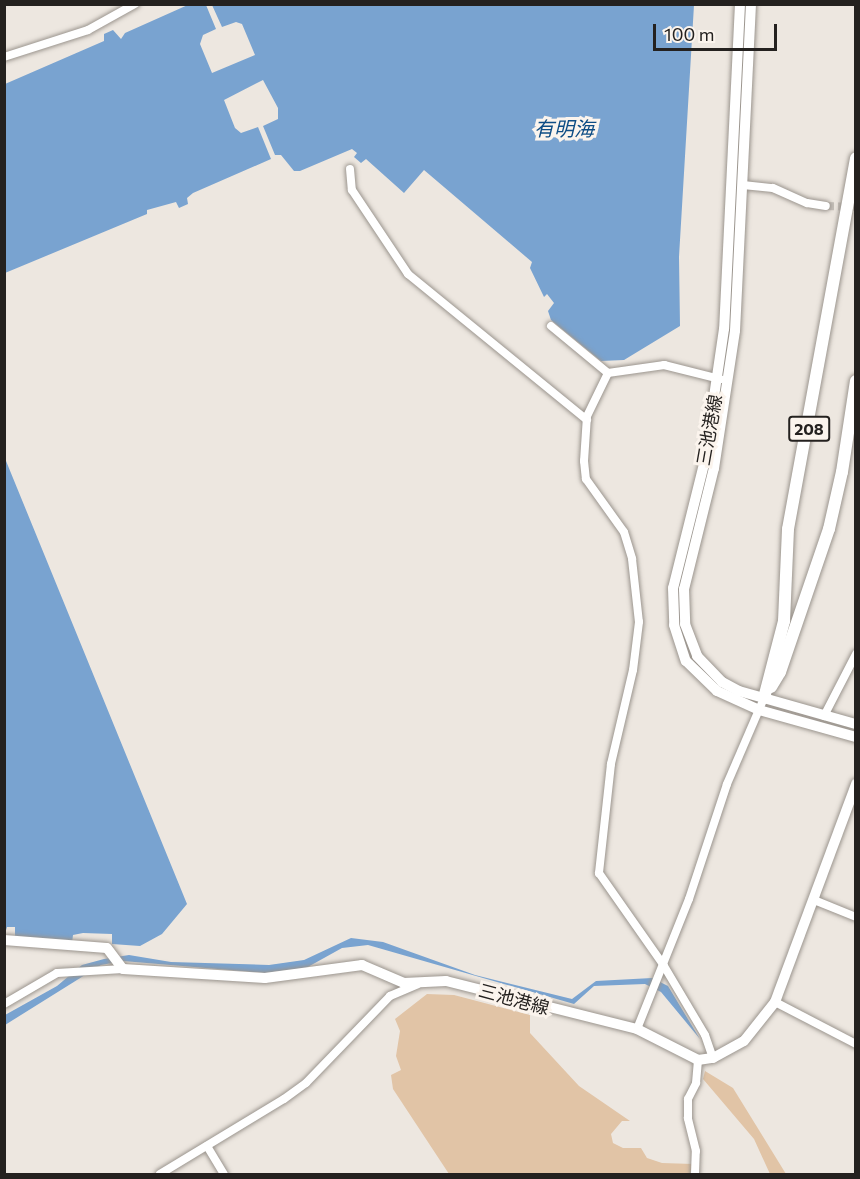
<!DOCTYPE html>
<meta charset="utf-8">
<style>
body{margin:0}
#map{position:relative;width:860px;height:1179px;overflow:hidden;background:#ede7e0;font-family:Commissioner,"Noto Sans JP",sans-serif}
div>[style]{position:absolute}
.green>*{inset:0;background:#e1c4a6}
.water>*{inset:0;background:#79a3d0}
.minor-tunnel>*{height:8px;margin-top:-4px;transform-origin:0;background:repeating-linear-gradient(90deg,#c5bfb9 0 8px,transparent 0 12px)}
.roads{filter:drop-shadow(0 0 2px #9b958e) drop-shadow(0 0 2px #9b958e)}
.minor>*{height:8px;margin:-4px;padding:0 4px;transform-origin:4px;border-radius:4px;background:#fff}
.major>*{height:10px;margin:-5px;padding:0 5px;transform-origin:5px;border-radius:5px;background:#fff}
.highway>*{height:12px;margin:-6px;padding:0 6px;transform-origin:6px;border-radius:6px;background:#fff}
span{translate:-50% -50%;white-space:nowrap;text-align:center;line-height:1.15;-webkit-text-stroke:6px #fbf4ed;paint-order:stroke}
.shield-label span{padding:2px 4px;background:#fbf4ed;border:2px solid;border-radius:4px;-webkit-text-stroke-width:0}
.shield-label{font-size:16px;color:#24211f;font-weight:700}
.street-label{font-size:18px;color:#24211f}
.water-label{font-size:20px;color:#0e4d85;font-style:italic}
.frame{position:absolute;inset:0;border:6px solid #24211f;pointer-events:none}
.scale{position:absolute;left:653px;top:24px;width:124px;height:27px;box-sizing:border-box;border:3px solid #24211f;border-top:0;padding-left:8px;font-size:18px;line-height:21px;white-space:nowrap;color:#24211f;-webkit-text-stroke:4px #fbf4ed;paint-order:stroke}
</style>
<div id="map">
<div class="green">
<i style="clip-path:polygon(427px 994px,454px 995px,530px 1015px,530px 1033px,579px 1086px,630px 1121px,622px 1121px,611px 1134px,613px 1143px,623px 1148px,641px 1148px,647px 1158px,662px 1163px,693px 1164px,690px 1174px,449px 1174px,393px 1089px,391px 1075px,401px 1070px,396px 1056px,400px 1031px,395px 1019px)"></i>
<i style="clip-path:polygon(705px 1071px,733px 1088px,786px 1174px,770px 1174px,754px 1139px,703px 1079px)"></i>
</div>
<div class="water">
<i style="clip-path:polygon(190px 4px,206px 5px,216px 29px,203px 35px,200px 44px,212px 73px,255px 55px,242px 24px,236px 22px,222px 27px,212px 5px,694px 5px,679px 257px,680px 326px,624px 360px,601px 361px,551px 320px,548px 311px,554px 303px,547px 294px,544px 297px,530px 268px,532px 262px,424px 170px,404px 193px,366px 159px,361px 163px,354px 157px,357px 153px,352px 149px,300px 171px,294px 171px,281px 155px,275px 155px,263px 126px,278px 119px,278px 108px,263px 80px,224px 100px,235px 128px,241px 133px,258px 127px,271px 159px,193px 193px,187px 198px,188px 204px,179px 208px,176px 202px,147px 210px,147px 214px,5px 273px,5px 84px,104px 41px,104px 34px,113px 30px,121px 39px,125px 33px)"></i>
<i style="clip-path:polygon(4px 456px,187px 904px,162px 934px,140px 946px,112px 944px,112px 934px,83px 933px,73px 935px,72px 943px,15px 936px,15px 927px,7px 927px,5px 934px)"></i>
<i style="clip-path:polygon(351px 938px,383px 942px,475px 975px,572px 999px,596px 981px,652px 978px,668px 986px,700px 1039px,661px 992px,645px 984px,594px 986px,574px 1004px,368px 945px,342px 948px,306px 968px,265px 973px,123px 961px,101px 965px,5px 1025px,5px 1015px,57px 986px,82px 965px,104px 959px,129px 955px,171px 962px,269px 965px,304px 960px)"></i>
</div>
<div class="minor-tunnel">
<i style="left:826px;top:206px;width:30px;rotate:2deg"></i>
</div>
<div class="roads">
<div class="minor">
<i style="left:4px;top:57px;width:88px;rotate:-17.8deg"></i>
<i style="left:88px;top:30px;width:54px;rotate:-29deg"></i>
<i style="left:350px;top:169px;width:21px;rotate:85deg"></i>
<i style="left:352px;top:190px;width:101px;rotate:56.3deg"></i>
<i style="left:408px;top:274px;width:231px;rotate:39.2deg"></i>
<i style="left:743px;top:185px;width:30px;rotate:6deg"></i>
<i style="left:773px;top:188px;width:37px;rotate:24deg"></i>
<i style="left:807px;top:203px;width:19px;rotate:9deg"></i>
<i style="left:551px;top:326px;width:74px;rotate:39.5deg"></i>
<i style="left:608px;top:373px;width:48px;rotate:116deg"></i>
<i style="left:587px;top:416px;width:45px;rotate:93.8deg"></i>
<i style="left:584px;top:461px;width:18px;rotate:84deg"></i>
<i style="left:586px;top:479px;width:65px;rotate:54.4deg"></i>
<i style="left:624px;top:532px;width:28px;rotate:73deg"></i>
<i style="left:632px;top:559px;width:63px;rotate:83.7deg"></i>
<i style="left:639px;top:622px;width:48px;rotate:97.1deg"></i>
<i style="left:633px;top:670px;width:97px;rotate:103.2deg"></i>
<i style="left:611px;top:764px;width:110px;rotate:96.3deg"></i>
<i style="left:599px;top:873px;width:113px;rotate:55deg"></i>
<i style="left:664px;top:966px;width:80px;rotate:59.3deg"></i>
<i style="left:705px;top:1035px;width:24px;rotate:71deg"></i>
<i style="left:608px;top:373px;width:57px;rotate:-8.1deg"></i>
<i style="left:664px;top:365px;width:58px;rotate:14deg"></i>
<i style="left:824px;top:716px;width:70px;rotate:-62.7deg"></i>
<i style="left:814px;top:900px;width:45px;rotate:22deg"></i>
<i style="left:775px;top:1002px;width:91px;rotate:27.4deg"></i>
<i style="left:4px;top:1004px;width:61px;rotate:-30.3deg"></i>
<i style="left:57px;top:973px;width:66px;rotate:-3.5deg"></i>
<i style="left:637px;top:1029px;width:140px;rotate:-68.2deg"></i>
<i style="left:689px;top:899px;width:121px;rotate:-71.7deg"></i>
<i style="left:727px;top:784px;width:94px;rotate:-66.7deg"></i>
<i style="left:207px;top:1146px;width:33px;rotate:59deg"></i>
<i style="left:160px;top:1174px;width:145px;rotate:-31.2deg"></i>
<i style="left:284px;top:1099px;width:27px;rotate:-36deg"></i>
<i style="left:306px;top:1083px;width:121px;rotate:-46deg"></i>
<i style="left:390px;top:996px;width:30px;rotate:-23deg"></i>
<i style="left:695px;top:1174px;width:23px;rotate:-88deg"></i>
<i style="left:696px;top:1151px;width:34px;rotate:-104deg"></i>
<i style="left:688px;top:1118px;width:19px;rotate:-90deg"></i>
<i style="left:688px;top:1099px;width:18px;rotate:-63deg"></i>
<i style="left:696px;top:1083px;width:23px;rotate:-85deg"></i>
</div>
<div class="major">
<i style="left:740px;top:4px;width:325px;rotate:92.8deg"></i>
<i style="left:724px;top:329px;width:136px;rotate:98.4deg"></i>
<i style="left:704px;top:464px;width:128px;rotate:104deg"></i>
<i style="left:673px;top:588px;width:37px;rotate:88deg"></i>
<i style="left:674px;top:625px;width:38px;rotate:72deg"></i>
<i style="left:686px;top:661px;width:43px;rotate:44.1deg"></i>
<i style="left:717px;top:691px;width:46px;rotate:24.3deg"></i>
<i style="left:759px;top:710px;width:101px;rotate:15.6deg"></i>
<i style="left:751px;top:4px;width:327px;rotate:92.8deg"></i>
<i style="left:735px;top:331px;width:139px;rotate:98.7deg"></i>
<i style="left:714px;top:468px;width:125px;rotate:103.9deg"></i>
<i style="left:684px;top:589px;width:35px;rotate:88deg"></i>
<i style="left:685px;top:624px;width:34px;rotate:69deg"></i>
<i style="left:697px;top:656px;width:36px;rotate:46deg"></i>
<i style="left:722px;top:682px;width:19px;rotate:28deg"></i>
<i style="left:739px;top:691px;width:122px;rotate:15.8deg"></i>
<i style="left:4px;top:940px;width:103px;rotate:4.4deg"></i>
<i style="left:107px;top:948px;width:26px;rotate:53deg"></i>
<i style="left:123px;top:969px;width:142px;rotate:3.6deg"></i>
<i style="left:265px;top:978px;width:98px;rotate:-7.6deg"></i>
<i style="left:362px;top:965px;width:46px;rotate:23.2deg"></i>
<i style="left:404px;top:983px;width:42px;rotate:-2.7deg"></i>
<i style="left:446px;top:981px;width:197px;rotate:14.1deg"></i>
<i style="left:637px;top:1029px;width:68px;rotate:26.9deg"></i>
<i style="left:698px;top:1060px;width:15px;rotate:-8deg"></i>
<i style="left:713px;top:1058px;width:35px;rotate:-29deg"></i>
<i style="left:744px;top:1041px;width:50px;rotate:-51.5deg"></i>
<i style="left:775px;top:1002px;width:233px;rotate:-69.6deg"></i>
</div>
<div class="highway">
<i style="left:771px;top:687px;width:17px;rotate:-59deg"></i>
<i style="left:780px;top:672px;width:151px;rotate:-71.1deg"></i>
<i style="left:829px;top:529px;width:58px;rotate:-77.2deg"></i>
<i style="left:842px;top:472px;width:92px;rotate:-81.3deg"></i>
<i style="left:764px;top:698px;width:80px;rotate:-75.4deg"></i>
<i style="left:784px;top:621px;width:92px;rotate:-87.5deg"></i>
<i style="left:788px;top:529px;width:377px;rotate:-79.6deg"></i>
</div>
</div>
<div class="shield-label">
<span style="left:809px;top:429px">208</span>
</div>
<div class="street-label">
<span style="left:709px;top:430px;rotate:-80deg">三池港線</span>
<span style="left:514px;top:999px;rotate:15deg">三池港線</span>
</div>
<div class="water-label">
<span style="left:564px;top:128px">有明海</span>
</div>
<div class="frame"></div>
<div class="scale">100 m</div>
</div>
